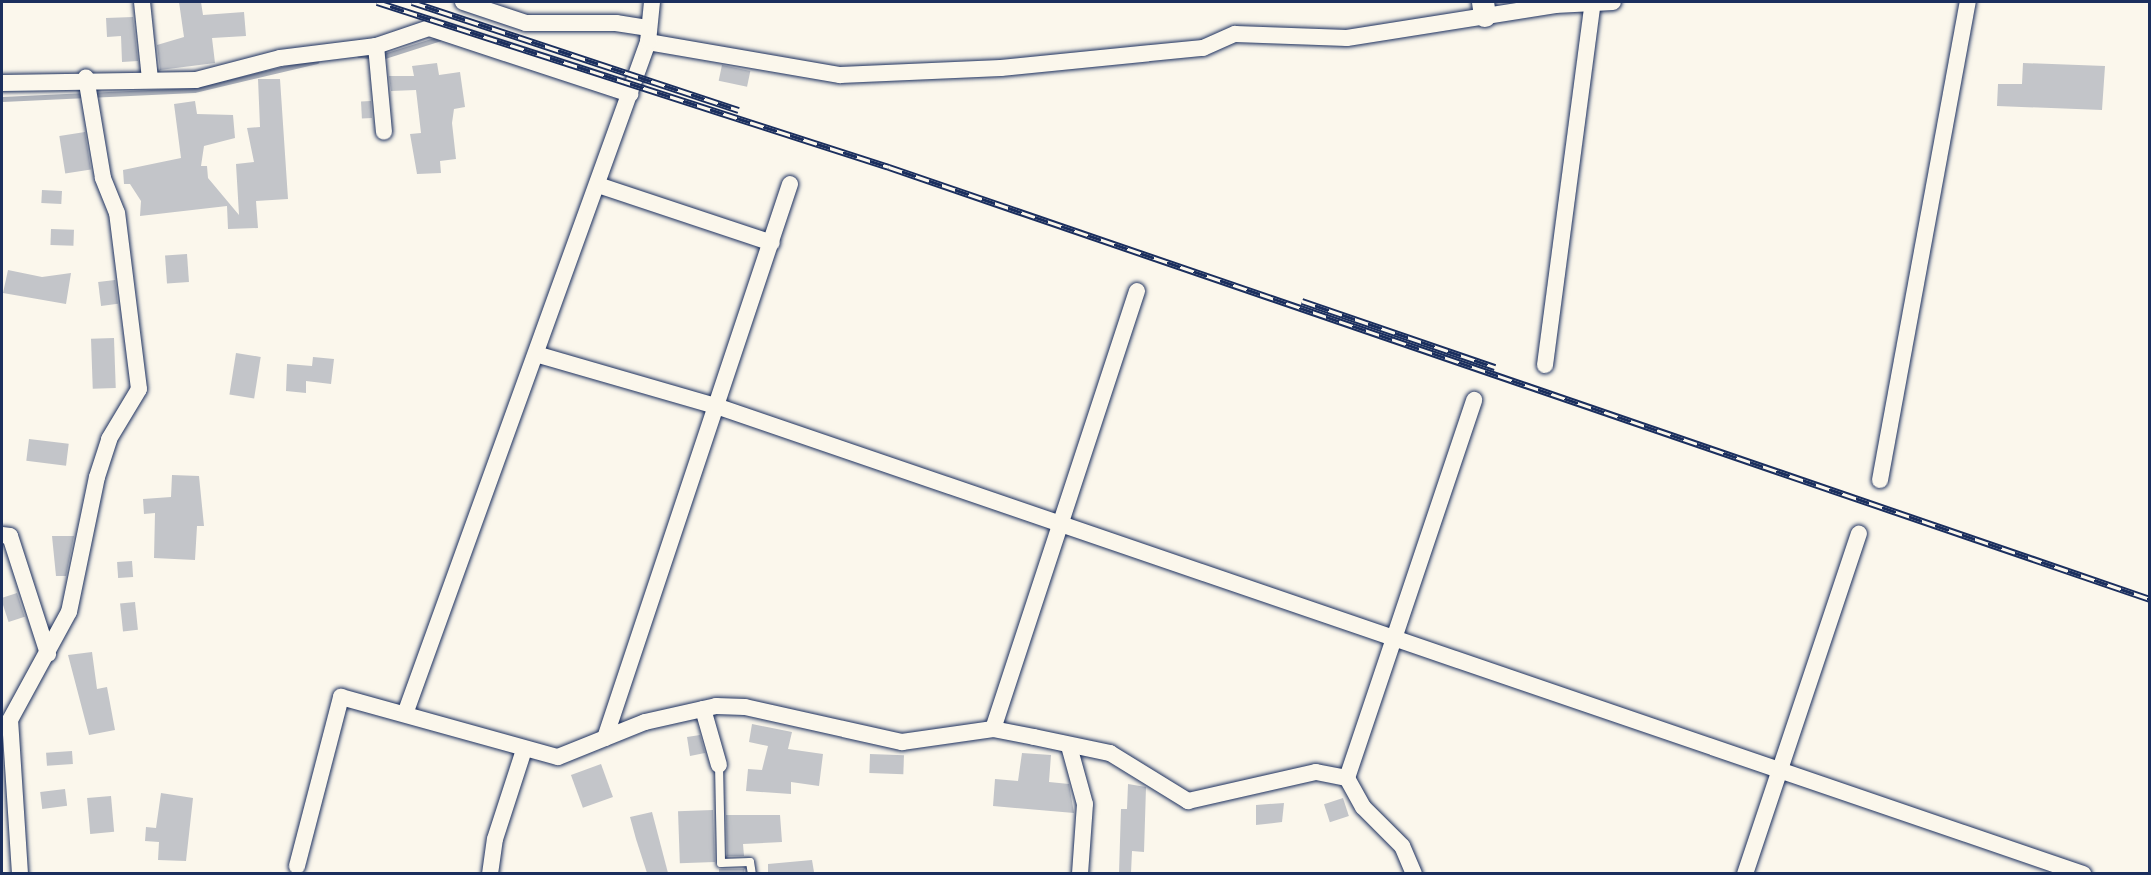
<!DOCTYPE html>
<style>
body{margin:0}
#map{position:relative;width:2151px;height:875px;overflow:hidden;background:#fbf7ec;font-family:"Architects Daughter",sans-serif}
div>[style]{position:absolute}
.stream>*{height:5px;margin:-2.5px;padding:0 2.5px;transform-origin:2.5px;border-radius:2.5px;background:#afb3bb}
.building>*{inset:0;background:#c3c5c9;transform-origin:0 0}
.roads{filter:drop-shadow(0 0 2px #1b2f5e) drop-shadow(0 0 2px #1b2f5e)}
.lane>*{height:8px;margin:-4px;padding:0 4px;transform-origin:4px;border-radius:4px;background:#fbf7ec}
.street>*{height:16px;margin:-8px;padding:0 8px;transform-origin:8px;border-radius:8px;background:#fbf7ec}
.secondary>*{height:22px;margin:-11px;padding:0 11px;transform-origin:11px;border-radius:11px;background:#fbf7ec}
.rail>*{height:7px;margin-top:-3.5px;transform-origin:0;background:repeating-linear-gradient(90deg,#fbf7ec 0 14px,#1b2f5e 0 28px);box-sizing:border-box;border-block:2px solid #1b2f5e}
span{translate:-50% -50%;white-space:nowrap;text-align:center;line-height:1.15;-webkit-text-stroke:6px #fbf7ec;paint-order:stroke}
.frame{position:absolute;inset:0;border:3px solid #1b2f5e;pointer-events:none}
</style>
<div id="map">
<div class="stream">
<i style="left:359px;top:55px;width:22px;rotate:5deg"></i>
<i style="left:381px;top:57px;width:63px;rotate:-17.6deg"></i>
<i style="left:2px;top:99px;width:192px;rotate:-2.7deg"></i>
<i style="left:194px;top:90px;width:126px;rotate:-13.3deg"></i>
</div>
<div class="building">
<i style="clip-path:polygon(179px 2px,201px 2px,203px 15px,244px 12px,246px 36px,212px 38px,215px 63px,160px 70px,157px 45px,184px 37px)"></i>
<i style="clip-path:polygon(133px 17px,138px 61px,122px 62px,121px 36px,107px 37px,106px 18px)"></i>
<i style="clip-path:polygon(437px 63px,439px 75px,460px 72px,465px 107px,454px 109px,452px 123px,456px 159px,440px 161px,441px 173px,417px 174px,410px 134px,421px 133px,416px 90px,391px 91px,389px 76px,414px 76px,412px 66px)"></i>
<i style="clip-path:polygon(2023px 63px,2105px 66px,2102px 110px,1997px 106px,1998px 84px,2022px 84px)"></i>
<i style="left:722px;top:65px;width:29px;height:16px;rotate:12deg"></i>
<i style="clip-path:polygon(258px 79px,280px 79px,288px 199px,256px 201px,258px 228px,228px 229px,227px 206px,140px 216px,141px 201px,130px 184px,124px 184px,123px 170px,181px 158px,174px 104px,195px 101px,197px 114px,233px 115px,235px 138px,204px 146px,201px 166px,207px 166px,208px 178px,239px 215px,236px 164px,254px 162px,247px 128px,260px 127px)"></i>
<i style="left:371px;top:101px;width:17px;height:10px;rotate:87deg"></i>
<i style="left:85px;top:132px;width:38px;height:26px;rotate:81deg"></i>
<i style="left:42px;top:190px;width:20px;height:13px;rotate:3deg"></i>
<i style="left:51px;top:229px;width:23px;height:16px;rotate:2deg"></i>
<i style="left:187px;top:254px;width:28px;height:22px;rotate:86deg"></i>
<i style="clip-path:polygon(8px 270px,42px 277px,71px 273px,66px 304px,3px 293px)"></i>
<i style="left:115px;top:280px;width:24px;height:17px;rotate:83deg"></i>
<i style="left:114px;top:338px;width:50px;height:23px;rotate:88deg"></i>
<i style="left:236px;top:353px;width:25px;height:42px;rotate:9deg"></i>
<i style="clip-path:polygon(313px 357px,334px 359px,331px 384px,306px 381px,306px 393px,286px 391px,287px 364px,312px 366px)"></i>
<i style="left:29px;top:439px;width:40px;height:22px;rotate:7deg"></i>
<i style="clip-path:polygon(172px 475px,199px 476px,204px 526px,197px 526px,195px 560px,154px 558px,155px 513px,144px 514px,143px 499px,171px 497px)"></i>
<i style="clip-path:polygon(52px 536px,74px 536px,66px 576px,56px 576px)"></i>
<i style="left:132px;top:561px;width:16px;height:15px;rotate:86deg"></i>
<i style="left:17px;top:593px;width:25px;height:17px;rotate:72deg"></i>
<i style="left:135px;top:602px;width:28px;height:15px;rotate:84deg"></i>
<i style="clip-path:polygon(92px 652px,97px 689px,107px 687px,115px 730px,89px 735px,68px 655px)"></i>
<i style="clip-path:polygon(752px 724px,792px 732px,788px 749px,823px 754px,819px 786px,791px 782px,791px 794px,746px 791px,748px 769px,762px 770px,768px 746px,749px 742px)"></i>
<i style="clip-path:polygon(700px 735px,705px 753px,690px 756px,687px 737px)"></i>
<i style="left:72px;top:751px;width:13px;height:26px;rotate:86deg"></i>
<i style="clip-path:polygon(1022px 753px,1051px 755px,1049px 782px,1069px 784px,1074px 813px,993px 806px,995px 779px,1018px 781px)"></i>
<i style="left:870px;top:754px;width:34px;height:19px;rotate:2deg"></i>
<i style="left:601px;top:764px;width:35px;height:32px;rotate:70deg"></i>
<i style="clip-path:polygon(1128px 784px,1146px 787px,1144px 852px,1132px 851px,1131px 873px,1119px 873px,1121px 809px,1127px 809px)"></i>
<i style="left:65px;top:789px;width:17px;height:25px;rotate:83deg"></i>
<i style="clip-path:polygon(161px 793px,193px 798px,186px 861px,158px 860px,159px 842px,145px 841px,146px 827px,156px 828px)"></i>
<i style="left:111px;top:796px;width:36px;height:24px;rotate:85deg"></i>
<i style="left:1343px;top:798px;width:19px;height:20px;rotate:72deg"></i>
<i style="clip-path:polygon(1284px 803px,1282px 822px,1256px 825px,1256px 805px)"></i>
<i style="left:713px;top:810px;width:52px;height:35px;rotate:88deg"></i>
<i style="clip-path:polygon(652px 812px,668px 873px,647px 873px,636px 839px,630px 817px)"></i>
<i style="clip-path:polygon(726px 815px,780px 815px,782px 842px,743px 844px,744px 856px,727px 856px)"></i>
<i style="clip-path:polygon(812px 860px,814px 872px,768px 873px,768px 864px)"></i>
<i style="left:719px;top:869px;width:25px;height:4px"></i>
</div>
<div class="roads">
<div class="lane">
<i style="left:719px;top:765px;width:98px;rotate:88.8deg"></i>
<i style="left:721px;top:863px;width:29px;rotate:-2deg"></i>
<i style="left:750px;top:862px;width:12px;rotate:81deg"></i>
</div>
<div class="street">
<i style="left:142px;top:2px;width:78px;rotate:84.1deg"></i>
<i style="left:463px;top:2px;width:66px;rotate:18.4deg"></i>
<i style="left:526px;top:23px;width:90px"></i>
<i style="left:616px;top:23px;width:30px;rotate:9deg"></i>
<i style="left:648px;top:42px;width:195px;rotate:9.8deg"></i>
<i style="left:840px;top:75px;width:161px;rotate:-2.5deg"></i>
<i style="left:1001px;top:68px;width:203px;rotate:-5.7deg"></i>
<i style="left:1203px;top:48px;width:35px;rotate:-24deg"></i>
<i style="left:1235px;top:34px;width:112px;rotate:2deg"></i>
<i style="left:1347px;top:38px;width:211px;rotate:-9deg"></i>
<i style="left:1555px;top:5px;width:58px;rotate:-3deg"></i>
<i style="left:376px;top:46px;width:86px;rotate:84.7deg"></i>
<i style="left:2px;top:83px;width:194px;rotate:-0.9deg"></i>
<i style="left:196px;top:80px;width:87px;rotate:-14.7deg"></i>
<i style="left:280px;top:58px;width:97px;rotate:-7.1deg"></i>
<i style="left:376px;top:46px;width:56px;rotate:-18.8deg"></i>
<i style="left:429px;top:28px;width:212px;rotate:18.2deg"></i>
<i style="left:598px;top:185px;width:183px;rotate:18.4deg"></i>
<i style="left:539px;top:355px;width:187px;rotate:16.1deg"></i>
<i style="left:719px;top:407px;width:1442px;rotate:18.9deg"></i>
<i style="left:1545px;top:365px;width:366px;rotate:-82.5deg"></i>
<i style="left:1880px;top:480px;width:486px;rotate:-79.6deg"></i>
<i style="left:2px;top:535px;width:8px;rotate:7deg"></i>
<i style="left:10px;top:536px;width:124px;rotate:72.1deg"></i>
<i style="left:703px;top:709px;width:58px;rotate:74.1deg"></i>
<i style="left:405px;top:714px;width:715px;rotate:-70.12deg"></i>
<i style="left:648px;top:42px;width:40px;rotate:-84.3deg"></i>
<i style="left:993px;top:729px;width:461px;rotate:-71.8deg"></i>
<i style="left:605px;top:738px;width:584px;rotate:-71.53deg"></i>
<i style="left:1069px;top:746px;width:60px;rotate:74.6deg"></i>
<i style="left:1085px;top:804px;width:70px;rotate:94.1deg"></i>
<i style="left:297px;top:866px;width:175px;rotate:-75.4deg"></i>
<i style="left:341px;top:697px;width:225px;rotate:15.5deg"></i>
<i style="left:558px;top:757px;width:94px;rotate:-21.9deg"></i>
<i style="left:645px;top:722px;width:73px;rotate:-12.7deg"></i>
<i style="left:716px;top:706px;width:29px;rotate:2deg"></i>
<i style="left:745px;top:707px;width:161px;rotate:12.6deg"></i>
<i style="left:902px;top:742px;width:92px;rotate:-8.1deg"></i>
<i style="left:993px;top:729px;width:42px;rotate:11deg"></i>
<i style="left:1034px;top:737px;width:78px;rotate:11.9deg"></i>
<i style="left:1110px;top:753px;width:92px;rotate:31.6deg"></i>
<i style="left:1188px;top:801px;width:131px;rotate:-12.8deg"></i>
<i style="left:1316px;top:772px;width:32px;rotate:11deg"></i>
<i style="left:20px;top:874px;width:154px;rotate:-93.7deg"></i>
<i style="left:10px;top:720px;width:123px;rotate:-61.4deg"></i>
<i style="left:69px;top:612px;width:138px;rotate:-78.3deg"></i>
<i style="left:97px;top:477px;width:40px;rotate:-72deg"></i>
<i style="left:109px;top:439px;width:58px;rotate:-59deg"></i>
<i style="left:139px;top:389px;width:177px;rotate:-97.1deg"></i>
<i style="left:117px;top:213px;width:38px;rotate:-112deg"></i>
<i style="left:103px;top:178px;width:102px;rotate:-99.6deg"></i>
<i style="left:490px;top:874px;width:35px;rotate:-82deg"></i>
<i style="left:495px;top:839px;width:94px;rotate:-72deg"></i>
<i style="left:1414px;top:874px;width:30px;rotate:-113deg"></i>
<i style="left:1402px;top:846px;width:55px;rotate:-135deg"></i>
<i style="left:1363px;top:807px;width:33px;rotate:-119deg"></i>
<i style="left:1347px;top:778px;width:399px;rotate:-71.4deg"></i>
<i style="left:1745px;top:874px;width:359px;rotate:-71.5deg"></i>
</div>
<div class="secondary">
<i style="left:1483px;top:2px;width:14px;rotate:82deg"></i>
</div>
</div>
<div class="rail">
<i style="left:377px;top:2px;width:538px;rotate:17.86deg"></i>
<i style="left:889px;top:167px;width:1333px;rotate:18.91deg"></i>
<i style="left:412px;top:2px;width:344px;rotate:18.3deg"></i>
<i style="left:1302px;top:301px;width:204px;rotate:18.9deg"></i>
</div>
<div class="frame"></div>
</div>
